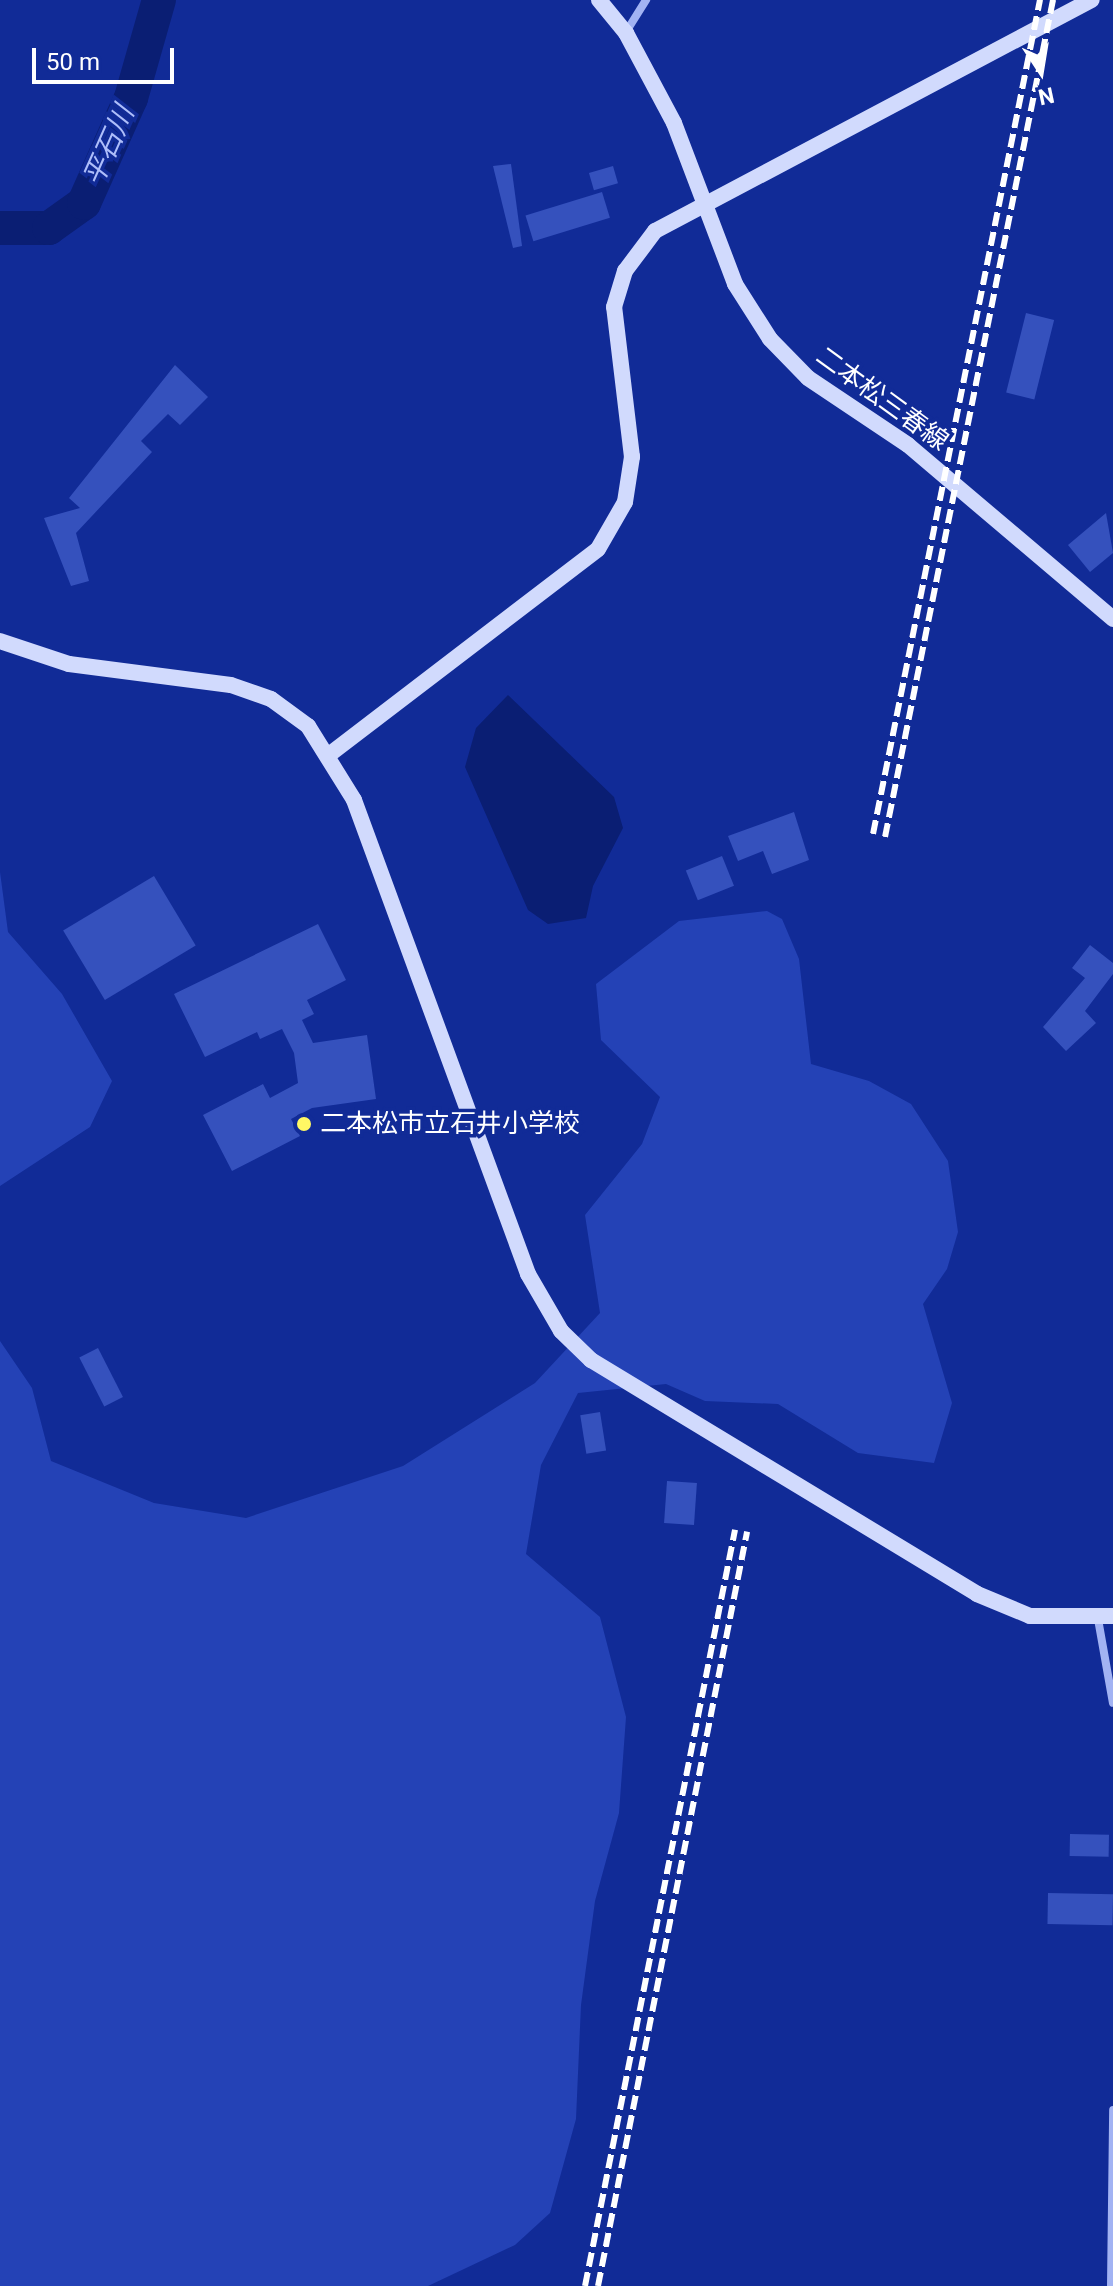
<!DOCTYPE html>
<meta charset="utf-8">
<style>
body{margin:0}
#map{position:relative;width:1113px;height:2286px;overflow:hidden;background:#112b97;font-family:Roboto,"Noto Sans JP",sans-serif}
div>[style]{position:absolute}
.green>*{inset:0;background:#2442b6}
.water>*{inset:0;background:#0a1e73}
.river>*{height:34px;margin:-17px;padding:0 17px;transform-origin:17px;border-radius:17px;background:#0a1e73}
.building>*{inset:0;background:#3551bd;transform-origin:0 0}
.street>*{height:8px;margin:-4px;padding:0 4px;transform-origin:4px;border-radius:4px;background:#a2b3f3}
.secondary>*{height:16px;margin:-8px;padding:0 8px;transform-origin:8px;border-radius:8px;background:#d1dafd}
.rail>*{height:6px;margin-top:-3px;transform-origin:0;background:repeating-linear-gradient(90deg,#fff 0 14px,transparent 0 20px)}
.dots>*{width:22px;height:22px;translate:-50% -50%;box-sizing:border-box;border:4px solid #112b97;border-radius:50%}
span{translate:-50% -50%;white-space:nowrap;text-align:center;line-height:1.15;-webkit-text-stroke:7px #112b97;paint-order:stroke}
.street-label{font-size:26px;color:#fff}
.poi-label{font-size:26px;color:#fff}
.left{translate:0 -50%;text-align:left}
.water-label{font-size:28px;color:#aebefa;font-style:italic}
.north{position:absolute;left:1001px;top:32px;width:80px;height:80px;-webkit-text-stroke:6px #112b97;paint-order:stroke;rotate:168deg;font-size:22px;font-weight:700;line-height:32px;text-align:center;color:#fff}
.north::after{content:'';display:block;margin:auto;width:28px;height:36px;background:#fff;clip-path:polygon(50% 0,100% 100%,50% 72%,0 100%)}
.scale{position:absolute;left:32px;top:48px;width:142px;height:36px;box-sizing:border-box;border:4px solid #fff;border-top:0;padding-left:10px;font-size:24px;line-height:28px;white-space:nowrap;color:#fff;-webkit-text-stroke:6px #112b97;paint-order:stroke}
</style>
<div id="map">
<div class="green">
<i style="clip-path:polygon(0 872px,8px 932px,62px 994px,112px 1081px,90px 1127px,0 1186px)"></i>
<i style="clip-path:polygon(767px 911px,782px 919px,799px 959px,811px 1064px,869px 1081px,911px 1104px,948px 1161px,958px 1232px,947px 1269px,923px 1304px,952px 1403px,934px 1463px,858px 1453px,778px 1404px,705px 1401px,666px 1384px,578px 1393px,541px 1465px,526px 1554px,600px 1617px,626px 1717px,619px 1813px,595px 1901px,581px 2005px,576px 2119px,550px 2213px,515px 2245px,428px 2286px,0 2286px,0 1341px,32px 1388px,51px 1461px,154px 1503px,246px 1518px,403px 1466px,535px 1383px,600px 1313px,585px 1215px,642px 1144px,660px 1097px,601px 1040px,596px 984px,679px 921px)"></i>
</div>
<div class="water">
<i style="clip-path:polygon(508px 695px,614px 797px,623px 828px,593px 886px,586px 918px,548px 924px,528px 910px,465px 767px,476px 728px)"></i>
</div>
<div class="river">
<i style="left:0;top:228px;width:49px"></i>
<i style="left:49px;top:228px;width:43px;rotate:-35.5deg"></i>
<i style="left:84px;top:203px;width:115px;rotate:-65.9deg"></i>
<i style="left:131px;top:98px;width:102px;rotate:-74.1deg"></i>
</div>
<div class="building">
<i style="clip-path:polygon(511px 164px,522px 246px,513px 248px,493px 166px)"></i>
<i style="left:613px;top:166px;width:18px;height:25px;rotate:74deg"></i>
<i style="left:602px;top:192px;width:27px;height:80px;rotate:73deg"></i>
<i style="left:1026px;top:313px;width:29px;height:82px;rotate:14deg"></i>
<i style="clip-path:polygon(175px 365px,208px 397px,180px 425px,168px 414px,141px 441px,152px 452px,76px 533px,89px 581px,71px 586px,44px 518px,80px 508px,69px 498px)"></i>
<i style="clip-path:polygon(1106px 513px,1113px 553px,1090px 572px,1068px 545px)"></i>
<i style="clip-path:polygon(794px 812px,809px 860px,772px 874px,763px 851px,738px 861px,728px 836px)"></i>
<i style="left:722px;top:856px;width:32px;height:39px;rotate:68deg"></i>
<i style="left:154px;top:876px;width:81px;height:106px;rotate:59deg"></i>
<i style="clip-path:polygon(318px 924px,346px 980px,307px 1000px,314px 1014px,302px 1020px,313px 1043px,367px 1035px,376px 1099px,312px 1108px,291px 1119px,300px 1136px,232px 1171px,203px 1115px,263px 1084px,270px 1098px,298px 1083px,294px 1053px,282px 1029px,260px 1039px,257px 1032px,205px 1057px,174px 994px)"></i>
<i style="clip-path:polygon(1090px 945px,1113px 963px,1113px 974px,1085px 1011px,1096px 1023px,1066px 1051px,1043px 1027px,1085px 978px,1072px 968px)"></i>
<i style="left:98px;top:1348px;width:55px;height:21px;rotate:63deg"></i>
<i style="left:600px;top:1412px;width:39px;height:20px;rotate:81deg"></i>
<i style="left:667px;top:1481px;width:30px;height:42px;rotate:4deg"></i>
<i style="left:1070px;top:1834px;width:39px;height:22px;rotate:1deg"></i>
<i style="left:1048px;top:1893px;width:65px;height:31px;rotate:1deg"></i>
</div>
<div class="street">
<i style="left:626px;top:32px;width:38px;rotate:-58deg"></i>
<i style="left:1098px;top:1619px;width:85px;rotate:79.9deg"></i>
<i style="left:1111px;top:2286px;width:176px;rotate:-89.3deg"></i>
</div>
<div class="secondary">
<i style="left:599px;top:0;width:43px;rotate:50.7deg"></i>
<i style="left:626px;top:33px;width:102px;rotate:61.9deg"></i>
<i style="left:674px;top:123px;width:172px;rotate:69.2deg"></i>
<i style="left:735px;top:284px;width:65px;rotate:57.5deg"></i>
<i style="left:770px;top:339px;width:54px;rotate:45.7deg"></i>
<i style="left:808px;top:378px;width:120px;rotate:33.8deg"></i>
<i style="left:908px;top:445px;width:269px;rotate:40.3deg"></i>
<i style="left:0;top:641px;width:73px;rotate:18.4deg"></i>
<i style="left:69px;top:664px;width:163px;rotate:7.4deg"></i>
<i style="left:231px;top:685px;width:42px;rotate:19.3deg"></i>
<i style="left:271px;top:699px;width:46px;rotate:36.1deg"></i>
<i style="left:308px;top:726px;width:87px;rotate:58.1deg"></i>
<i style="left:354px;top:800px;width:505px;rotate:69.84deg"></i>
<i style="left:528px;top:1274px;width:66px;rotate:59.9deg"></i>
<i style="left:561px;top:1331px;width:42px;rotate:44deg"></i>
<i style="left:591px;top:1360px;width:451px;rotate:31.2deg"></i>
<i style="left:977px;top:1594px;width:57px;rotate:22.5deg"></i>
<i style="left:1030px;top:1616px;width:83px"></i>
<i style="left:330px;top:754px;width:337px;rotate:-37.4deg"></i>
<i style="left:598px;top:549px;width:54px;rotate:-60.1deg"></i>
<i style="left:625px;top:502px;width:46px;rotate:-81.2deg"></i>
<i style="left:632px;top:457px;width:151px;rotate:-96.8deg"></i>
<i style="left:614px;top:307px;width:38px;rotate:-73deg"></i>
<i style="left:625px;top:271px;width:50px;rotate:-53.1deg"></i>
<i style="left:655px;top:231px;width:494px;rotate:-27.9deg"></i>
</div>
<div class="rail">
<i style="left:873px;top:834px;width:851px;rotate:-78.68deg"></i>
<i style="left:885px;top:837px;width:854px;rotate:-78.65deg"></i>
<i style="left:585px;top:2286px;width:771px;rotate:-78.78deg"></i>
<i style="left:598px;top:2286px;width:769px;rotate:-78.82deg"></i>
</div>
<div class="dots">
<i style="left:304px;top:1124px;background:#fff864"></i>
</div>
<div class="street-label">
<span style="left:882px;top:399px;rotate:36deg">二本松三春線</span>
</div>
<div class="poi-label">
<span class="left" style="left:320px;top:1124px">二本松市立石井小学校</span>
</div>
<div class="water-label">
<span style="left:109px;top:146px;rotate:-66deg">平石川</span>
</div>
<div class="north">N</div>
<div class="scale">50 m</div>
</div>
